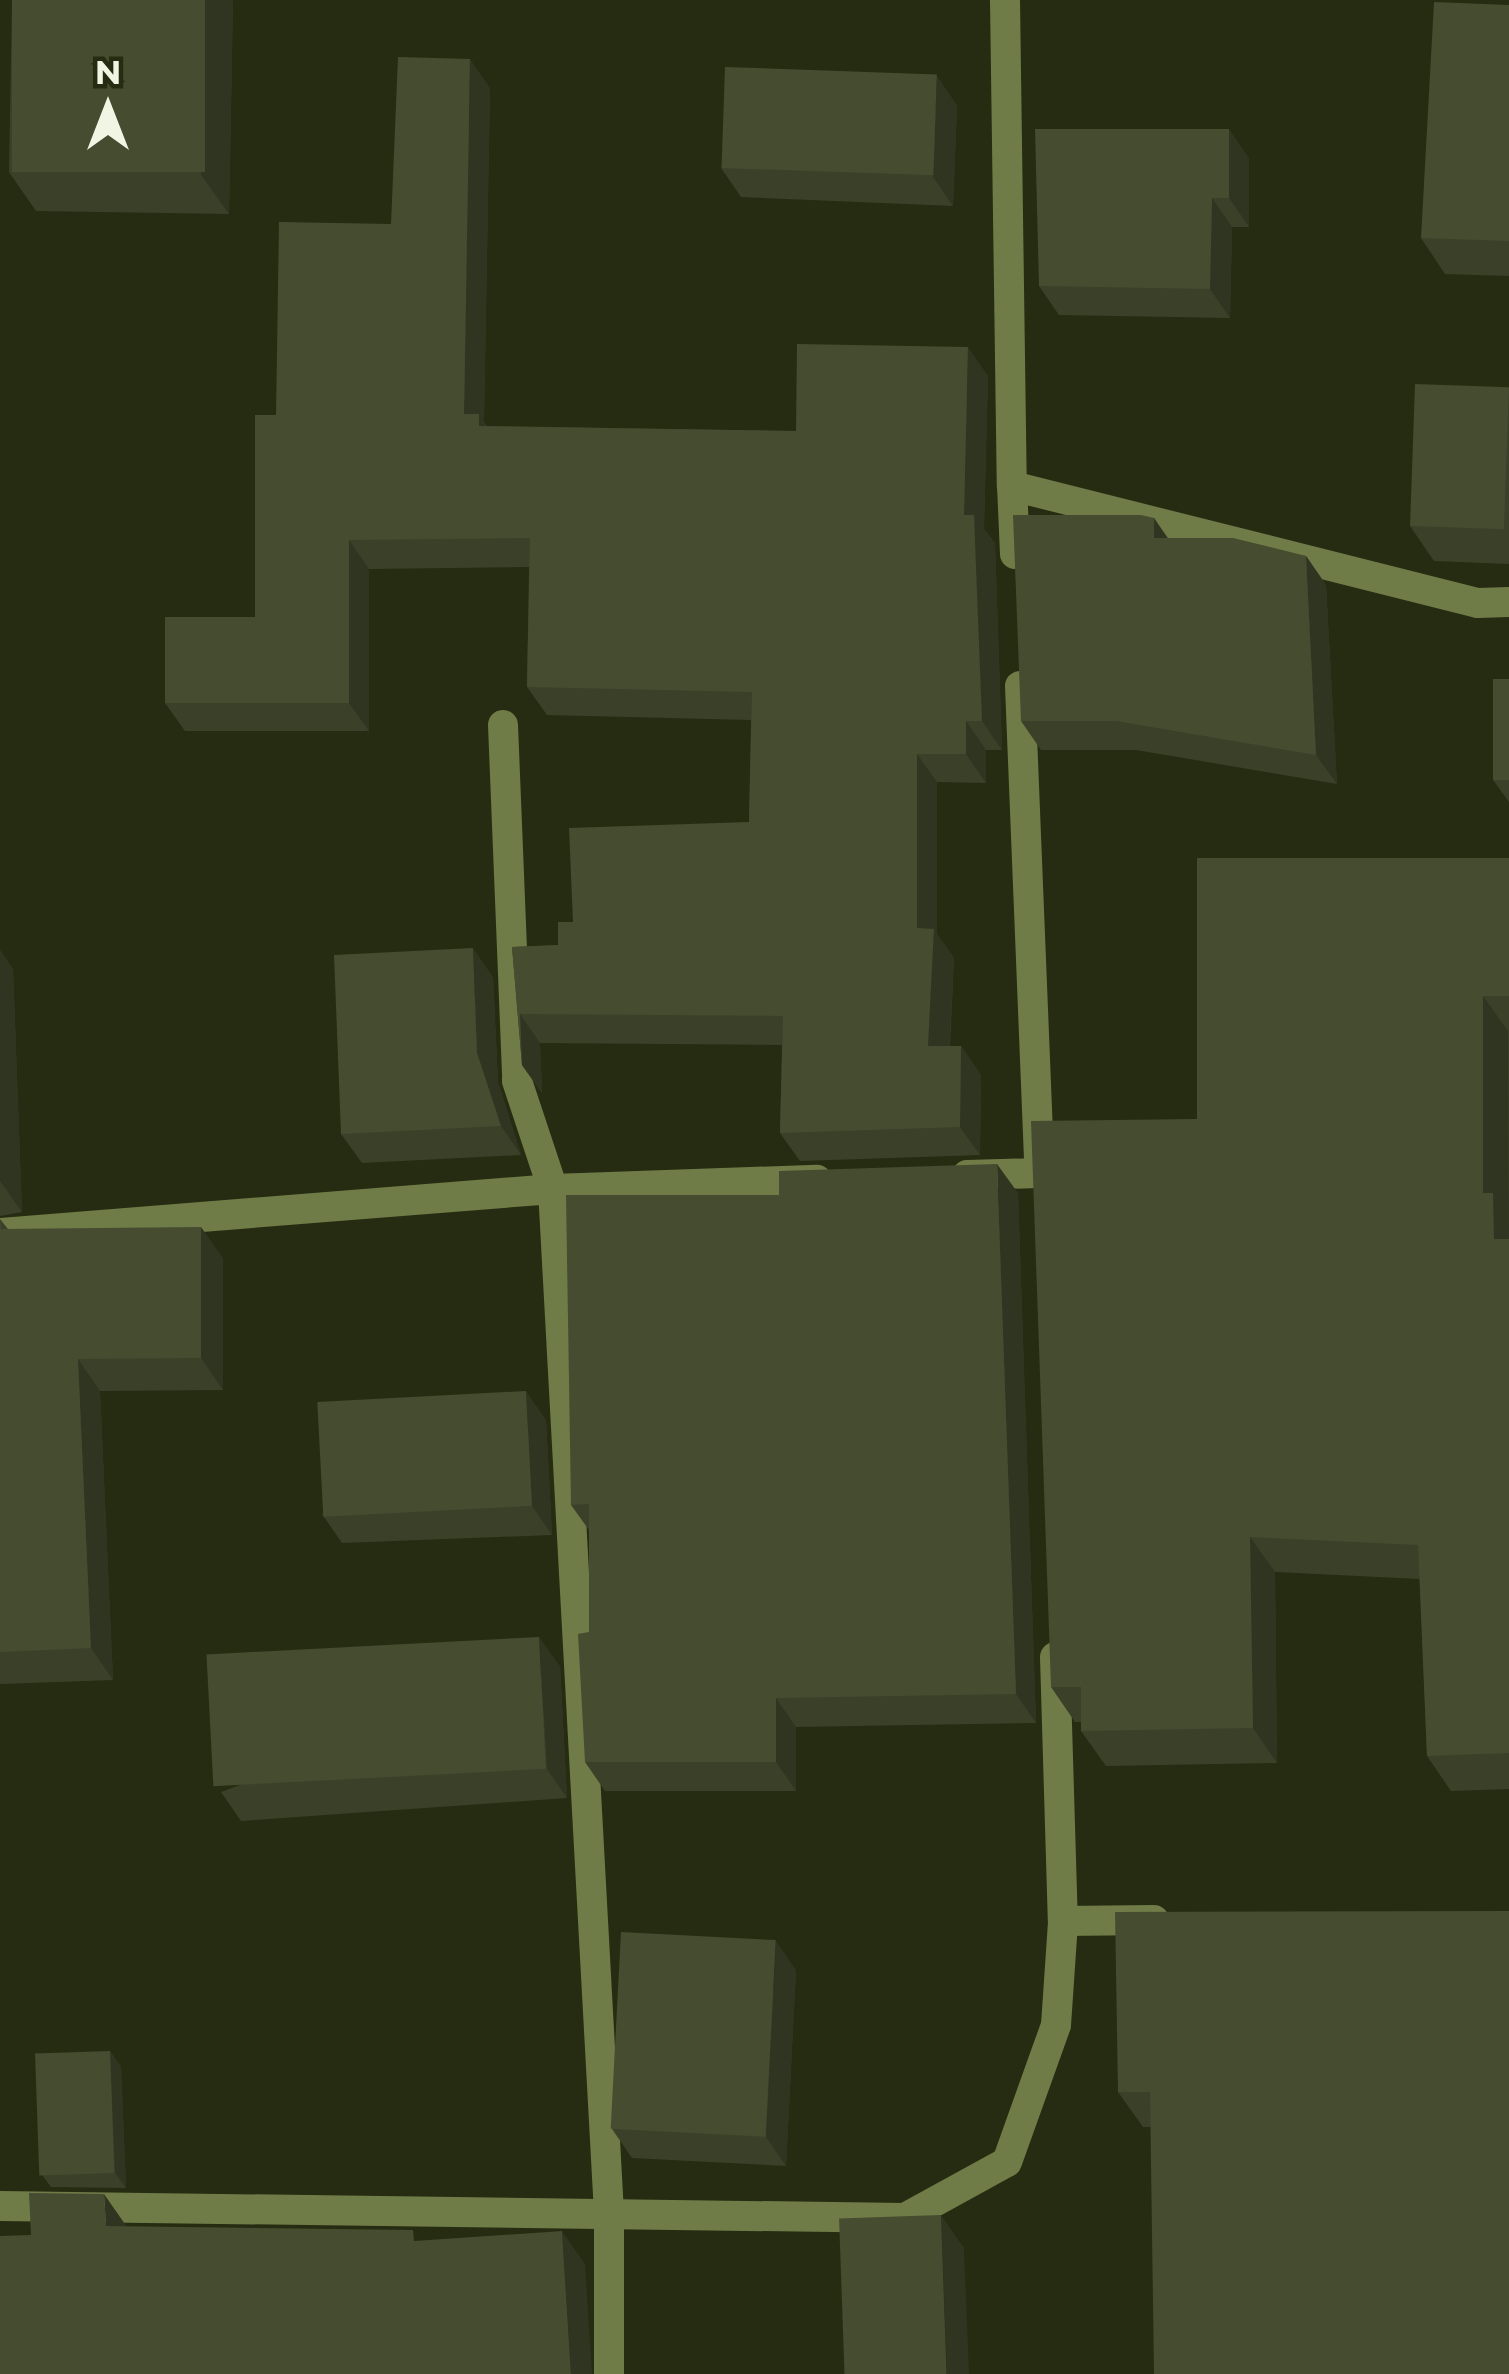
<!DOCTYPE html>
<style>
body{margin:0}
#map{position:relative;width:1509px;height:2374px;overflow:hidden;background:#262c11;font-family:Montserrat,sans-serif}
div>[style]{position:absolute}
.minor>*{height:30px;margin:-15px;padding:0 15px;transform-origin:15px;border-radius:15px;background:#6f7c48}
.wall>*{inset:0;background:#3b4129}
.shaded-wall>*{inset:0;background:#303522}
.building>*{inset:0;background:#454c30;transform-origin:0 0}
span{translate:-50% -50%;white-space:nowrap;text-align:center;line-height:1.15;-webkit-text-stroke:9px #262c11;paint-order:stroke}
.north{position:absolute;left:48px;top:48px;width:120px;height:120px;-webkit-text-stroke:9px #262c11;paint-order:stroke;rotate:0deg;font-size:33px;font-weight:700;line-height:48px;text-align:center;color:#f0f5e4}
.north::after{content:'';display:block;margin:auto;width:42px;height:54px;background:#f0f5e4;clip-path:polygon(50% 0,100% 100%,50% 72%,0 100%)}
</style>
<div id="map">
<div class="minor">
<i style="left:1005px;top:0;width:486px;rotate:89.2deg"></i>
<i style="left:1015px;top:554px;width:68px;rotate:-92.5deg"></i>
<i style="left:1012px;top:486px;width:480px;rotate:14.1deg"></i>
<i style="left:1478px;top:603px;width:31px;rotate:-2deg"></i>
<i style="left:1020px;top:686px;width:473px;rotate:87.7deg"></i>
<i style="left:503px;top:725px;width:356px;rotate:87.7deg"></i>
<i style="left:517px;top:1081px;width:114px;rotate:71.6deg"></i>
<i style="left:553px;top:1189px;width:1027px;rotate:86.87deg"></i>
<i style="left:609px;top:2214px;width:160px;rotate:90deg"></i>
<i style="left:967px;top:1175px;width:72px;rotate:-1.6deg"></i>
<i style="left:0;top:1233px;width:555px;rotate:-4.55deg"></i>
<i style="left:553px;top:1189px;width:264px;rotate:-2deg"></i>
<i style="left:1055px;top:1657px;width:264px;rotate:88.3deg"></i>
<i style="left:0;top:2206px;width:905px;rotate:0.76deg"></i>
<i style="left:905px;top:2218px;width:116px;rotate:-28.8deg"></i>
<i style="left:1007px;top:2162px;width:145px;rotate:-70.3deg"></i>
<i style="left:1056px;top:2025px;width:104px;rotate:-86.1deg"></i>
<i style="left:1063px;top:1921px;width:91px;rotate:-0.6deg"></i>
</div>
<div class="wall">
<i style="clip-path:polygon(12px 0,233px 0,229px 214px,36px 211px,9px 172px)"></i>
<i style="clip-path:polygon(1509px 5px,1509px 276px,1445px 274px,1421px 238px)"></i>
<i style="clip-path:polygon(490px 88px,484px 422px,487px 426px,796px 431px,988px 376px,984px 529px,995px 543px,1002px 750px,986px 750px,986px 783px,937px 782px,937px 934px,954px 958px,950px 1046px,961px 1046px,981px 1075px,980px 1155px,800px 1161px,780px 1133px,782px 1045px,540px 1043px,542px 1093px,522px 1065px,512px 947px,558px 945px,573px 922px,749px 822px,751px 720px,547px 715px,527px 687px,529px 567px,369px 569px,369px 731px,185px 731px,165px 703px,255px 617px,276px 415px,391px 224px)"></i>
<i style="clip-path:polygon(957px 105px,953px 206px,741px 197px,721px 168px)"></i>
<i style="clip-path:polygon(1249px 158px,1249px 227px,1232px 227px,1230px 318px,1059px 315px,1039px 286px)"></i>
<i style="clip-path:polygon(1509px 388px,1509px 564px,1434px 561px,1410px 526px)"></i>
<i style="clip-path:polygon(1154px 518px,1167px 538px,1306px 556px,1326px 585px,1337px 784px,1136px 750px,1041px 750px,1021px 721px)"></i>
<i style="clip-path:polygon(1509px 679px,1509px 802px,1493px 780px)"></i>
<i style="clip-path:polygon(1509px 858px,1509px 1789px,1451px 1791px,1427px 1756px,1420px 1579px,1275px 1572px,1277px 1763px,1106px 1766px,1081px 1731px,1081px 1722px,1075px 1722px,1051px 1687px,1197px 1119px)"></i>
<i style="clip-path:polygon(0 950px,13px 969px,22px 1212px,0 1216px)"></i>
<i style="clip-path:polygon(493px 977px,498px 1082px,521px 1155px,362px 1163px,341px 1134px)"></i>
<i style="clip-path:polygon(1018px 1193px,1036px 1723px,796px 1727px,796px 1791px,605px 1791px,585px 1762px,589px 1632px,589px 1530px,571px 1505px)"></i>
<i style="clip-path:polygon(0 1219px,8px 1229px,223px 1258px,223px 1390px,100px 1391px,113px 1680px,0 1684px)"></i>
<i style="clip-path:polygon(546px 1420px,552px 1535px,342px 1543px,322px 1514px)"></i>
<i style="clip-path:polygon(560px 1666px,567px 1798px,241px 1821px,221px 1792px)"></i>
<i style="clip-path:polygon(1509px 1911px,1151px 2127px,1143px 2127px,1118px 2092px)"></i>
<i style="clip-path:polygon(796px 1970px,786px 2166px,632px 2158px,612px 2129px)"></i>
<i style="clip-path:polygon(110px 2051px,121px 2067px,126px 2188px,51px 2187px,40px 2172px)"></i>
</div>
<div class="shaded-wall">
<i style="clip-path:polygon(205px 0,233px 0,229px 214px,201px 175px)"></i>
<i style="clip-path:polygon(470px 59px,490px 88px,484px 422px,499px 442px,464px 414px)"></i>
<i style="clip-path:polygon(937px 76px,957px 105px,953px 206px,933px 177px)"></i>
<i style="clip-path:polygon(1229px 129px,1249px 158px,1249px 227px,1229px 198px)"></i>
<i style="clip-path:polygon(1212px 198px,1232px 227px,1230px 318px,1210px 289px)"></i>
<i style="clip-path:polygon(968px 347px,988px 376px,984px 529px,995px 543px,1002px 750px,982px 721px,964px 515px)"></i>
<i style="clip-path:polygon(1154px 518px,1174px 547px,1154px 538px)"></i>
<i style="clip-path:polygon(349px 540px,369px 569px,369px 731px,349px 703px)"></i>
<i style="clip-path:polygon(1306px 556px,1326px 585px,1337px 784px,1316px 755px)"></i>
<i style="clip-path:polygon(966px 721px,986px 750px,986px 783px,966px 754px)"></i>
<i style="clip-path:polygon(917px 754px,937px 782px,937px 934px,954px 958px,948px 1075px,928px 1046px,917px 928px)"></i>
<i style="clip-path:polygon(473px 948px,493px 977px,498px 1082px,521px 1155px,501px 1126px,477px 1053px)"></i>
<i style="clip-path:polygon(0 950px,13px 969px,22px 1212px,0 1181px)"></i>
<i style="clip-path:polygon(1483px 996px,1508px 1031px,1509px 1260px,1494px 1239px,1483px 1193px)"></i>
<i style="clip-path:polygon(520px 1014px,540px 1043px,542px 1093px,522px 1065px)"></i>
<i style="clip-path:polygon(961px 1046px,981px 1075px,980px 1155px,960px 1127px)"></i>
<i style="clip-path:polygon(997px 1164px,1018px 1193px,1036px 1723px,1016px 1694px)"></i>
<i style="clip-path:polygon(201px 1227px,223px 1258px,223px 1390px,201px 1358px)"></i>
<i style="clip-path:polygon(78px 1359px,100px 1391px,113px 1680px,91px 1648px)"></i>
<i style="clip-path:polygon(526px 1391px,546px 1420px,552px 1535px,532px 1506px)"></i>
<i style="clip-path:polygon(1250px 1537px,1275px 1572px,1277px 1763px,1253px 1728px)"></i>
<i style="clip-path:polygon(539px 1637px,560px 1666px,567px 1798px,547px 1769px)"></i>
<i style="clip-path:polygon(776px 1698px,796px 1727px,796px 1791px,776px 1762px)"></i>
<i style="clip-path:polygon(776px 1941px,796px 1970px,786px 2166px,766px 2137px)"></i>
<i style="clip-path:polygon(110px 2051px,121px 2067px,126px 2188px,115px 2173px)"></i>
<i style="clip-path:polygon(104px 2194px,127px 2227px,106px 2226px)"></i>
<i style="clip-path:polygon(941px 2215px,964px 2248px,969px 2374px,947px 2374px)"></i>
<i style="clip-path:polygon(562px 2231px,585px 2264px,592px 2374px,571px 2374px)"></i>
</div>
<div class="building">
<i style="left:12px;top:0;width:193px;height:172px"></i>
<i style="clip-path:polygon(1434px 2px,1509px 5px,1509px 241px,1421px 238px)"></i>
<i style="clip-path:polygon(398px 57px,470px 59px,464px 414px,479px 414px,479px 426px,796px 431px,797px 344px,968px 347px,964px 515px,974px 515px,982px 721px,966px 721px,966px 754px,917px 754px,917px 928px,934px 929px,928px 1046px,961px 1046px,960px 1127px,780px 1133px,783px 1016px,520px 1014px,522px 1065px,512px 947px,558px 945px,558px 922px,573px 922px,569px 828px,749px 822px,752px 692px,527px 687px,530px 538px,349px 540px,349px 703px,165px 703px,165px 617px,255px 617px,255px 415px,276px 415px,279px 222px,391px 224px)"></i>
<i style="left:725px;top:67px;width:212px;height:101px;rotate:2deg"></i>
<i style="clip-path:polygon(1035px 129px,1229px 129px,1229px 198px,1212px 198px,1210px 289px,1039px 286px)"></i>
<i style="left:1415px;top:384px;width:94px;height:142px;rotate:2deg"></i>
<i style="clip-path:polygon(1013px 515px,1141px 515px,1154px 518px,1154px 538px,1233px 538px,1306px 556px,1316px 755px,1116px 721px,1021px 721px)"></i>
<i style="left:1493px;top:679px;width:16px;height:101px"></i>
<i style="clip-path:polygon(1197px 858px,1509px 858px,1509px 996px,1483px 996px,1483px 1193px,1493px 1193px,1494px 1239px,1509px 1239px,1509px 1753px,1427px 1756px,1418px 1545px,1250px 1537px,1253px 1728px,1081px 1731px,1081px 1687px,1051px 1687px,1031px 1121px,1197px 1119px)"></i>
<i style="clip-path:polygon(473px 948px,477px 1053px,501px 1126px,341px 1134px,334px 955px)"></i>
<i style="clip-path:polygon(997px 1164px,1016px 1694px,776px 1698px,776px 1762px,585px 1762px,578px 1634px,589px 1632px,589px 1504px,571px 1505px,566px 1195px,779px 1195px,779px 1171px)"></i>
<i style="clip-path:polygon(0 1219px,1px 1229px,201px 1227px,201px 1358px,78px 1359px,91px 1648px,0 1652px)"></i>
<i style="left:526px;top:1391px;width:115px;height:209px;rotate:87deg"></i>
<i style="left:539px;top:1637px;width:132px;height:333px;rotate:87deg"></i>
<i style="clip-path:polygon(1509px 1911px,1509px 2374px,1154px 2374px,1150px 2092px,1118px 2092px,1115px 1912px)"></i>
<i style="left:621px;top:1932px;width:155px;height:197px;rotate:3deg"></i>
<i style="left:110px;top:2051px;width:122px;height:75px;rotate:88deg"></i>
<i style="clip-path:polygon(29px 2193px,104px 2194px,106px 2226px,413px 2230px,414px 2241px,562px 2231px,571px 2374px,0 2374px,0 2236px,31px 2235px)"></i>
<i style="left:941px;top:2215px;width:159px;height:102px;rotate:88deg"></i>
</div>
<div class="north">N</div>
</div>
